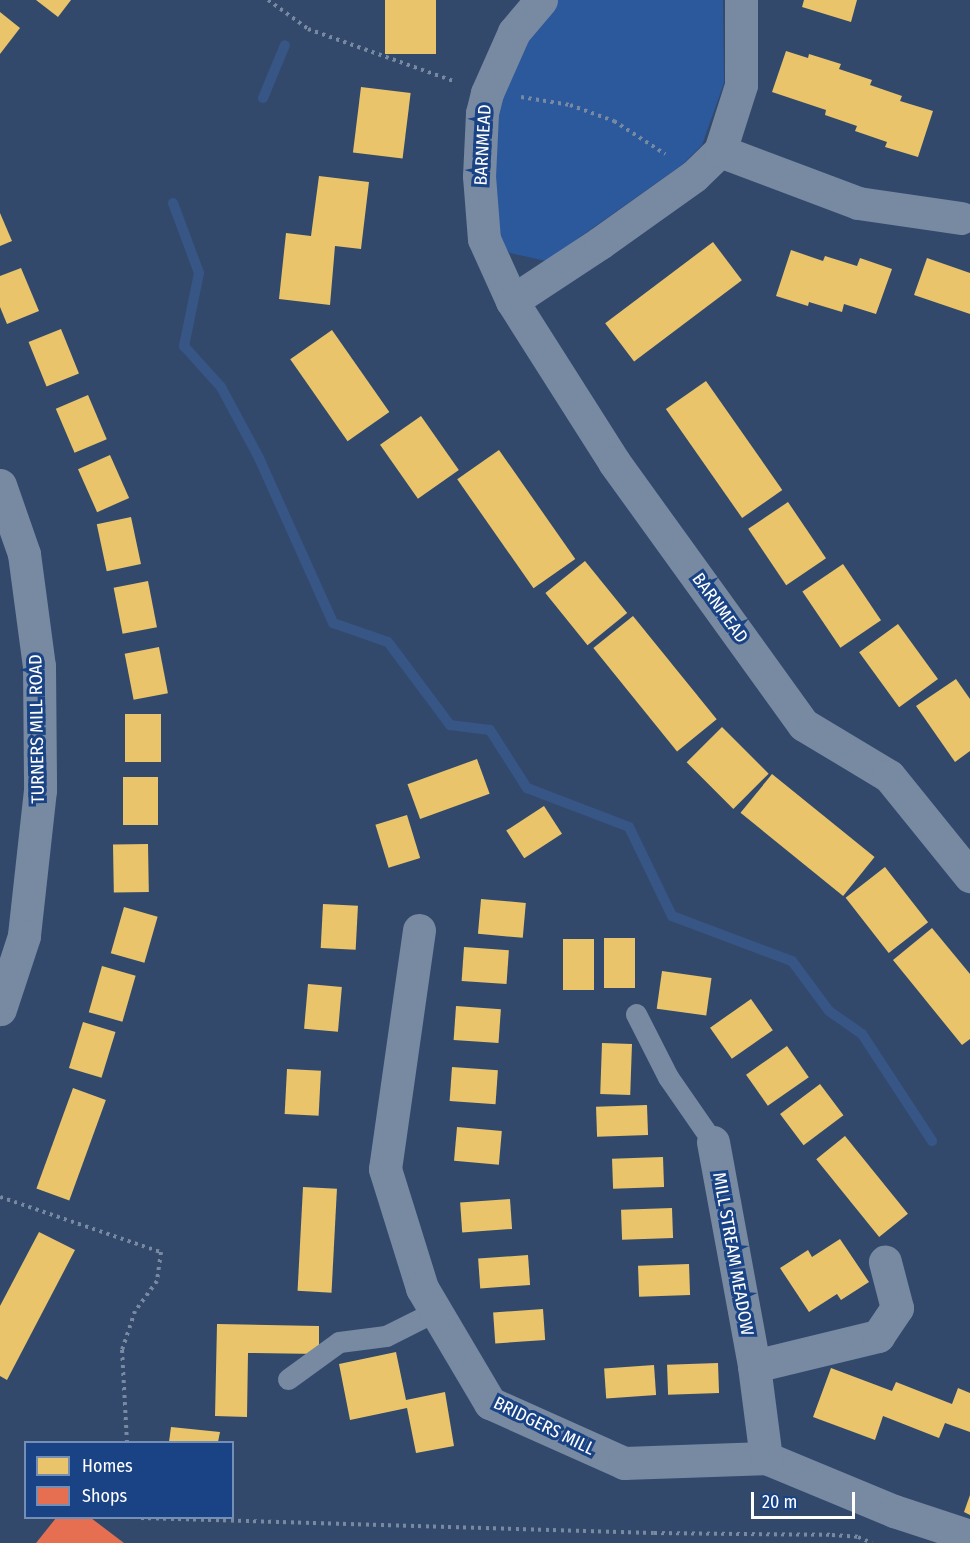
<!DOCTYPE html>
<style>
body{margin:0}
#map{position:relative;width:970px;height:1543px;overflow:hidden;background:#32496c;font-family:"Fira Sans Condensed",sans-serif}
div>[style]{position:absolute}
.green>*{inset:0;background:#2c599c}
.homes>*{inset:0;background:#e9c46a;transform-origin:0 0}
.shops>*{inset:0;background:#e76f51}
.stream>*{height:10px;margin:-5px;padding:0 5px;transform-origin:5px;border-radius:5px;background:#375686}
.path>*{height:4px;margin-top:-2px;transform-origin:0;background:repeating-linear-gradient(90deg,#7889a2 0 3px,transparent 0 7.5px)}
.lane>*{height:21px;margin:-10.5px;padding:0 10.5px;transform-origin:10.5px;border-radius:10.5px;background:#7889a2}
.street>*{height:33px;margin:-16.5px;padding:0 16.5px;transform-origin:16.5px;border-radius:16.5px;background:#7889a2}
span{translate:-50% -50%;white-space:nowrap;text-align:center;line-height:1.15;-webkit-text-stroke:6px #194385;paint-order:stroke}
.street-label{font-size:18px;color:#fff}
.legend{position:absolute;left:24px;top:1441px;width:210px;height:78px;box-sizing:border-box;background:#194385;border:2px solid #758eb6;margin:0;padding:8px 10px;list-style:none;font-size:18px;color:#fff}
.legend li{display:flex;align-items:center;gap:12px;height:30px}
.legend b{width:30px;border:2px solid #758eb6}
.scale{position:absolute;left:751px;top:1492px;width:104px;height:27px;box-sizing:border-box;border:3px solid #fff;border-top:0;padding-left:8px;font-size:18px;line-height:21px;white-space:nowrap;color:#fff;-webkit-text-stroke:4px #194385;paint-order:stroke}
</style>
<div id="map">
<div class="green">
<i style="clip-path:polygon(558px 0,723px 0,724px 83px,702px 145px,682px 165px,546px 261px,510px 253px,494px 234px,495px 111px,529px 38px)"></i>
</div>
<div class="homes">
<i style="clip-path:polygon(36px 0,71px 0,58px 17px)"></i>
<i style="left:385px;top:0;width:51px;height:54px"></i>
<i style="clip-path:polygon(804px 0,857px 0,851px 22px,802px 7px)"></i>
<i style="clip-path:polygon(0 12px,20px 28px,0 54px)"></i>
<i style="clip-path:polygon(786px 51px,808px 58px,809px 54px,841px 64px,839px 69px,872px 80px,870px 85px,902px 96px,900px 101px,933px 111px,918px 157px,885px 147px,887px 142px,855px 131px,857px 126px,825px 115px,826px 110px,772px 92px)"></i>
<i style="left:361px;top:87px;width:50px;height:66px;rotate:7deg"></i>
<i style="clip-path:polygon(319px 176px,369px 182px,361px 249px,335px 246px,330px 305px,279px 299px,286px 233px,311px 236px)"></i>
<i style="clip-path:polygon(0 213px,12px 241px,0 246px)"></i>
<i style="left:713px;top:242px;width:48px;height:135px;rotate:53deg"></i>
<i style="clip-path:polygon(791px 250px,823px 261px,825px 256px,857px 266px,860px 258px,892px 269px,876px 314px,844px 304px,842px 312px,809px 302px,808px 306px,776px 296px)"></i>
<i style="clip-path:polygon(927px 258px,970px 273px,970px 314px,914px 295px)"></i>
<i style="clip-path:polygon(21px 268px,39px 311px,7px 324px,0 307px,0 276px)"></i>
<i style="left:61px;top:329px;width:48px;height:35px;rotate:68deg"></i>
<i style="left:332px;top:330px;width:100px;height:51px;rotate:55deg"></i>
<i style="left:706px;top:381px;width:133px;height:49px;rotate:55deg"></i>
<i style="left:88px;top:395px;width:48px;height:35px;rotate:67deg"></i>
<i style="left:421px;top:416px;width:66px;height:50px;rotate:55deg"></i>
<i style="left:499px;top:450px;width:133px;height:51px;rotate:55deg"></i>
<i style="left:110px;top:455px;width:47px;height:35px;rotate:66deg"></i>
<i style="left:788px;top:502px;width:68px;height:48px;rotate:56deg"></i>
<i style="left:131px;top:517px;width:48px;height:35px;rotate:78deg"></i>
<i style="left:585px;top:561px;width:67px;height:51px;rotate:51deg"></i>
<i style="left:843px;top:564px;width:68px;height:49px;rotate:56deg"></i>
<i style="left:148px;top:581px;width:47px;height:35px;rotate:79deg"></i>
<i style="left:633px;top:616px;width:133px;height:51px;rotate:51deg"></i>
<i style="left:898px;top:624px;width:68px;height:48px;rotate:54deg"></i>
<i style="left:159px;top:647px;width:47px;height:35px;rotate:79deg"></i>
<i style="clip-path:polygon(956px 679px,970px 699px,970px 751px,955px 762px,916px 706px)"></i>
<i style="left:161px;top:714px;width:48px;height:36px;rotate:90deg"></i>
<i style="left:722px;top:727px;width:66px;height:50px;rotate:45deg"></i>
<i style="left:477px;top:759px;width:37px;height:74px;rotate:70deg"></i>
<i style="left:772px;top:774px;width:132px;height:50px;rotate:39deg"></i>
<i style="left:123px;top:777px;width:35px;height:48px"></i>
<i style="left:544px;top:806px;width:33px;height:45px;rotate:57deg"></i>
<i style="left:407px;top:815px;width:45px;height:33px;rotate:73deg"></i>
<i style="left:148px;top:844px;width:48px;height:35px;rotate:89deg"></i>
<i style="left:885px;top:867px;width:70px;height:50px;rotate:52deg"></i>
<i style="left:481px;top:899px;width:45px;height:35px;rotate:5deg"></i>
<i style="left:323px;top:904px;width:35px;height:44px;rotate:3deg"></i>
<i style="left:124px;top:907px;width:35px;height:48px;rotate:16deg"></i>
<i style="clip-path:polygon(932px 928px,970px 974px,970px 1039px,962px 1045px,893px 960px)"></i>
<i style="left:604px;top:938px;width:31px;height:50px"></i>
<i style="left:563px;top:939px;width:31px;height:51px"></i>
<i style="left:464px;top:947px;width:45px;height:34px;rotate:4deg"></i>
<i style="left:102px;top:966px;width:35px;height:48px;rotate:16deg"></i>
<i style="left:662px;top:971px;width:50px;height:38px;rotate:8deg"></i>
<i style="left:308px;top:984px;width:34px;height:45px;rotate:5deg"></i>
<i style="left:751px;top:999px;width:38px;height:50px;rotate:55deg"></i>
<i style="left:456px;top:1006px;width:45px;height:34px;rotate:4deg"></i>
<i style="left:83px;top:1022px;width:34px;height:48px;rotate:17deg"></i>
<i style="left:602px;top:1043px;width:30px;height:51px;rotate:2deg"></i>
<i style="left:787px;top:1046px;width:38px;height:50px;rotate:55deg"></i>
<i style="left:452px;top:1067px;width:46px;height:34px;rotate:4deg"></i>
<i style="left:287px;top:1069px;width:34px;height:45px;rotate:3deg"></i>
<i style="left:820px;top:1084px;width:39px;height:50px;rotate:53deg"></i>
<i style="left:73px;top:1088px;width:35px;height:107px;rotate:20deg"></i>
<i style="left:647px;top:1105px;width:30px;height:51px;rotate:88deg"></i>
<i style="left:457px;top:1127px;width:45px;height:34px;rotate:5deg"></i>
<i style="left:845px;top:1136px;width:100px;height:37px;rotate:51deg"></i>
<i style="left:663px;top:1157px;width:30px;height:51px;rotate:88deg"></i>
<i style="left:303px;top:1187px;width:34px;height:104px;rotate:3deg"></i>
<i style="left:510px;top:1199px;width:30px;height:50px;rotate:86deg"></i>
<i style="left:672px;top:1208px;width:30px;height:51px;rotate:88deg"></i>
<i style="clip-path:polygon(39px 1232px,75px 1250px,7px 1380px,0 1376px,0 1306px)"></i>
<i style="clip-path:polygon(840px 1239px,869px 1282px,841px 1300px,837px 1294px,809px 1312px,780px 1268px,808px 1250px,812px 1257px)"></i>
<i style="left:528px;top:1255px;width:30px;height:50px;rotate:86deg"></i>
<i style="left:689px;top:1264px;width:31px;height:51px;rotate:88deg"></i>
<i style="left:543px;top:1309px;width:31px;height:50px;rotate:86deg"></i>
<i style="clip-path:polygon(217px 1324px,319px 1326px,319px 1354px,248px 1353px,247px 1417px,215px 1416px)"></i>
<i style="clip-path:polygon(396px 1352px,406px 1400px,445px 1392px,454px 1446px,416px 1453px,407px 1408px,350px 1420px,339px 1364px)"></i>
<i style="left:718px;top:1363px;width:30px;height:51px;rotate:88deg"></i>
<i style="left:654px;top:1365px;width:30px;height:50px;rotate:86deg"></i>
<i style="clip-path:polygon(831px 1368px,892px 1391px,896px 1382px,952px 1404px,958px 1388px,970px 1393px,970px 1432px,945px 1423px,939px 1438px,883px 1416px,875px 1440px,813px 1417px)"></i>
<i style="clip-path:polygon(171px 1427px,220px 1432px,218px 1442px,169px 1442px)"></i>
<i style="clip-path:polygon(970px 1495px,970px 1515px,964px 1512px)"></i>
</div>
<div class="shops">
<i style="clip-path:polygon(56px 1518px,91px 1518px,124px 1543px,36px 1543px)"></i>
</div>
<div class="stream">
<i style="left:263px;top:98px;width:57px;rotate:-67.5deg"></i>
<i style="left:173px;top:203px;width:75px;rotate:69.6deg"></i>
<i style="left:199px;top:273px;width:75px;rotate:101.6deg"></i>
<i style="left:184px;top:346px;width:55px;rotate:47.9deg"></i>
<i style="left:221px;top:387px;width:81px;rotate:61.8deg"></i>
<i style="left:259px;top:458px;width:181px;rotate:65.8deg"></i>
<i style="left:333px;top:623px;width:58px;rotate:19.1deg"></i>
<i style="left:388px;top:642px;width:104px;rotate:53.2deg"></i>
<i style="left:450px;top:725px;width:40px;rotate:7.1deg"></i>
<i style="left:490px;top:730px;width:69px;rotate:57.5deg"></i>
<i style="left:527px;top:788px;width:109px;rotate:20.9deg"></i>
<i style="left:629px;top:827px;width:99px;rotate:64.2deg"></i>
<i style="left:672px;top:916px;width:128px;rotate:20.6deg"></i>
<i style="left:792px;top:961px;width:62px;rotate:53.5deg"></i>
<i style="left:829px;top:1011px;width:40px;rotate:34.9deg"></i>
<i style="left:862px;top:1034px;width:128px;rotate:56.8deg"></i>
</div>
<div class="path">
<i style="left:268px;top:0;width:49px;rotate:35.9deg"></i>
<i style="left:308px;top:29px;width:157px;rotate:19.7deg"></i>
<i style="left:521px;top:97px;width:50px;rotate:9.3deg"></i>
<i style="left:570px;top:105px;width:47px;rotate:20deg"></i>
<i style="left:614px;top:121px;width:61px;rotate:32.9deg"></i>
<i style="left:0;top:1197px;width:170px;rotate:18.9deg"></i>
<i style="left:161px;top:1252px;width:29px;rotate:98deg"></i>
<i style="left:157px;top:1281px;width:37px;rotate:126deg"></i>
<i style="left:135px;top:1311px;width:41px;rotate:108.4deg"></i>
<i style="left:122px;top:1350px;width:92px;rotate:86.9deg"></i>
<i style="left:141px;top:1518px;width:513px;rotate:1.67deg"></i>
<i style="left:654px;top:1533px;width:178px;rotate:0.6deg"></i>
<i style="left:832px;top:1535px;width:26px;rotate:4deg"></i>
<i style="left:858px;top:1537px;width:15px;rotate:23deg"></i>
</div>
<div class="lane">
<i style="left:636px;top:1014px;width:71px;rotate:63.1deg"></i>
<i style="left:668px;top:1077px;width:79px;rotate:55.3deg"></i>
<i style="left:288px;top:1379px;width:63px;rotate:-36deg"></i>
<i style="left:339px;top:1342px;width:47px;rotate:-7.3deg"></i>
<i style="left:386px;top:1336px;width:56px;rotate:-26.6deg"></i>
</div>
<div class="street">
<i style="left:541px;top:0;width:42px;rotate:130.2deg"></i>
<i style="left:514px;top:32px;width:67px;rotate:113.9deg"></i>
<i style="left:487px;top:93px;width:21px;rotate:104deg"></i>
<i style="left:482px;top:113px;width:63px;rotate:92.7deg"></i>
<i style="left:479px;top:176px;width:63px;rotate:85.5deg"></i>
<i style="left:484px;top:239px;width:68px;rotate:65.7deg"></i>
<i style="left:512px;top:301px;width:191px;rotate:57.6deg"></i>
<i style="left:614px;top:462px;width:324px;rotate:54.2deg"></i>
<i style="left:804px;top:725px;width:99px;rotate:31deg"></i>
<i style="left:889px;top:776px;width:129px;rotate:51deg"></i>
<i style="left:720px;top:151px;width:147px;rotate:20.6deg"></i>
<i style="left:858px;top:203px;width:104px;rotate:8.3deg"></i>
<i style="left:512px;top:301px;width:105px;rotate:-33.4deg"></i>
<i style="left:600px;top:243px;width:115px;rotate:-35.5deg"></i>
<i style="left:694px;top:176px;width:36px;rotate:-44deg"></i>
<i style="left:720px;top:151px;width:69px;rotate:-72.3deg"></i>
<i style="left:741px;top:85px;width:85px;rotate:-90deg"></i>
<i style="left:0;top:485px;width:73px;rotate:70.8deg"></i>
<i style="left:24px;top:554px;width:113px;rotate:82.4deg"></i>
<i style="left:39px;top:666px;width:124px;rotate:89.5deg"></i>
<i style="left:40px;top:790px;width:147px;rotate:96.3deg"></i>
<i style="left:24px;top:936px;width:77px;rotate:108.2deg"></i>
<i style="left:419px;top:930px;width:241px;rotate:98.1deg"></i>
<i style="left:385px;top:1169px;width:125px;rotate:72.7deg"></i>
<i style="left:422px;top:1288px;width:134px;rotate:59.4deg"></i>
<i style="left:490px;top:1403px;width:147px;rotate:24.1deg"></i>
<i style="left:624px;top:1463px;width:142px;rotate:-2deg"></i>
<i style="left:766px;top:1458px;width:139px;rotate:22.5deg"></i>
<i style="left:894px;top:1511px;width:80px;rotate:18.2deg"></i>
<i style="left:713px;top:1142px;width:228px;rotate:79.6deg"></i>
<i style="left:754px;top:1366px;width:93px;rotate:82.6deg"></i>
<i style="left:754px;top:1366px;width:128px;rotate:-13.6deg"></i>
<i style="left:878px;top:1336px;width:34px;rotate:-56deg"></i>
<i style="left:897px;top:1308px;width:48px;rotate:-104.6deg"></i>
</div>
<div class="street-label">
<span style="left:483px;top:145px;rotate:-87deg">BARNMEAD</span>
<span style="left:720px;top:608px;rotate:54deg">BARNMEAD</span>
<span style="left:37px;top:729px;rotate:-91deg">TURNERS MILL ROAD</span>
<span style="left:733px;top:1254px;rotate:80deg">MILL STREAM MEADOW</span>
<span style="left:544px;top:1426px;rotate:26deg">BRIDGERS MILL</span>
</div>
<ul class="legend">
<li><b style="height:16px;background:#e9c46a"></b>Homes</li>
<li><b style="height:16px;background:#e76f51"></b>Shops</li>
</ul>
<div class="scale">20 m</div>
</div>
